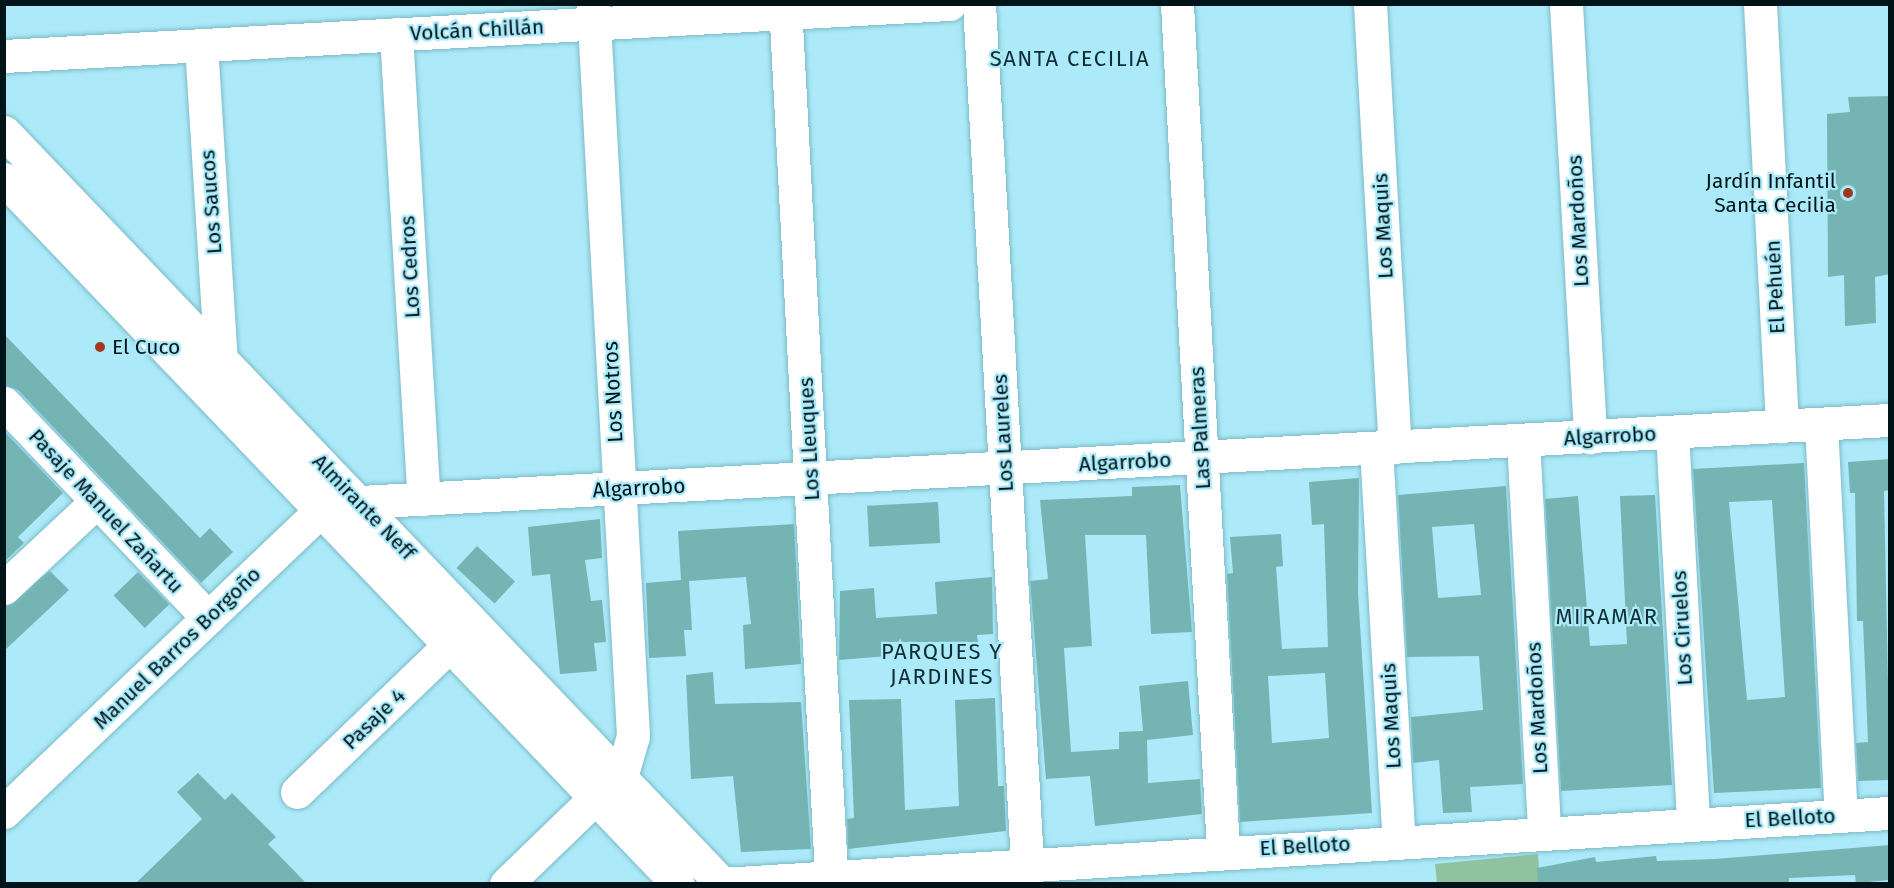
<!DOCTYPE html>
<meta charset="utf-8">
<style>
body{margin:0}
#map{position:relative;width:1894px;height:888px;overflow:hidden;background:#aceaf9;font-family:"Fira Sans",sans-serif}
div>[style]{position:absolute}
.green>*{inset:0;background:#91c2a0}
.building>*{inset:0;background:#74b4b3;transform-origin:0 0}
.roads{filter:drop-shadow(0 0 2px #7dbac8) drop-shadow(0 0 2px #7dbac8)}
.minor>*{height:33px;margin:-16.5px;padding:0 16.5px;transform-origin:16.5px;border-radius:16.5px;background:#fff}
.dots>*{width:16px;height:16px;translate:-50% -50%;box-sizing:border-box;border:3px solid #aceaf9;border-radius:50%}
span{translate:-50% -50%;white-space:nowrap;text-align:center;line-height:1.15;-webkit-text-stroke:4.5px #aceaf9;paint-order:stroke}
.street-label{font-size:21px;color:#00141a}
.poi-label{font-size:21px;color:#00141a}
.right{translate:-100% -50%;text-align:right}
.left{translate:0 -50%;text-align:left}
.neighbourhood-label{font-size:22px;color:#0d2e35;letter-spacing:1.5px}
.frame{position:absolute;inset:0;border:6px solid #00141a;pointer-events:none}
</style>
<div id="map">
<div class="green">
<i style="clip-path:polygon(1538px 854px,1540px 883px,1437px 883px,1435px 864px)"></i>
</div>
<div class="building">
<i style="clip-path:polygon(1890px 96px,1890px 274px,1875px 277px,1876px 323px,1845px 326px,1844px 275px,1828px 277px,1827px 114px,1850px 112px,1848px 97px)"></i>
<i style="clip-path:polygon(4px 334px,200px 538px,210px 528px,233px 552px,201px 583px,18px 390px,4px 385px)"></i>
<i style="clip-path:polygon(4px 431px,63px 493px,18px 537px,24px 543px,4px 562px)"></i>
<i style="clip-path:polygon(1890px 459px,1890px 490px,1884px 491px,1890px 780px,1858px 781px,1856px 743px,1868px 742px,1863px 621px,1857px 621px,1855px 493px,1850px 493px,1848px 462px)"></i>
<i style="clip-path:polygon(evenodd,1804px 463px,1821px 788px,1714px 793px,1693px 469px,1804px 463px,1772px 500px,1785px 697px,1747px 700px,1729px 502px,1772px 500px)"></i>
<i style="clip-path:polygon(evenodd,1359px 478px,1358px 593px,1372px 813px,1240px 822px,1227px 574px,1233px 573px,1230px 537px,1281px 534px,1283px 566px,1276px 567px,1282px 649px,1328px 647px,1324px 524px,1312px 525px,1309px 482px,1359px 478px,1325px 673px,1329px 738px,1272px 743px,1268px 676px,1325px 673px)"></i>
<i style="clip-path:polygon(1180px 485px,1192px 632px,1151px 634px,1146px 535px,1085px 535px,1092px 646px,1064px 648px,1071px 752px,1119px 749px,1119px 732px,1143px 731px,1139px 686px,1188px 681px,1193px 735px,1147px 740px,1148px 783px,1200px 779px,1202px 814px,1095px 826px,1090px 776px,1046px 779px,1030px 581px,1048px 579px,1040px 500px,1132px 496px,1132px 487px)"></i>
<i style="clip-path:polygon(evenodd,1506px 486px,1523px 784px,1470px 787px,1472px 812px,1443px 813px,1439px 760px,1413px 763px,1411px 717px,1483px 710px,1479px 656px,1407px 657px,1398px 495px,1506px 486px,1474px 524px,1481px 595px,1438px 598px,1432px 527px,1474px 524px)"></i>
<i style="clip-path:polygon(1655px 495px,1672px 785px,1561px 791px,1545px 499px,1578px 496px,1590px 646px,1627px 644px,1620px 496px)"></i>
<i style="left:938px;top:502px;width:41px;height:71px;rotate:87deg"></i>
<i style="clip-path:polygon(600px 519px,602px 558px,585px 560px,591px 601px,602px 600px,606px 642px,594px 643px,597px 671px,560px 674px,550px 574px,532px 576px,528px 527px)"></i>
<i style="clip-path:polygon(794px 524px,801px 664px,745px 669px,743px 625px,751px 624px,746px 577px,689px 581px,692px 630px,684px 630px,686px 656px,649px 658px,646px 583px,681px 580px,678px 531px)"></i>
<i style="left:477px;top:546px;width:52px;height:30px;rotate:43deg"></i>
<i style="clip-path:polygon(50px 571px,69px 590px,4px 651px,4px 606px)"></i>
<i style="left:138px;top:572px;width:45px;height:34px;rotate:46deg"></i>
<i style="clip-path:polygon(992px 577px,993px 634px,977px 635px,978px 642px,887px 642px,888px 656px,839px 660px,840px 591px,874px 588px,876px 618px,937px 614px,935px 582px)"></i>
<i style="clip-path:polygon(713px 672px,715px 704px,801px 702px,811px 849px,741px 852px,733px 776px,691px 779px,686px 675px)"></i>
<i style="clip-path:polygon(995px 698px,998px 786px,1004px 786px,1006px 831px,848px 849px,847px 819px,854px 818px,849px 700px,901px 699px,905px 810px,959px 806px,955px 700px)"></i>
<i style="clip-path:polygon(198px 773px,225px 800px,232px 793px,276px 837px,268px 844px,307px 884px,135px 884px,202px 819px,177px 792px)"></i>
<i style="clip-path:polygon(1890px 845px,1890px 880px,1856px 883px,1855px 875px,1789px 878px,1789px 884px,1538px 884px,1537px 868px,1595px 857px,1596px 862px,1656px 856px,1657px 861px,1715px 859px)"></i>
</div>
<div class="roads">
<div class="minor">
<i style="left:593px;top:4px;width:733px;rotate:86.87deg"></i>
<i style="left:633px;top:736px;width:43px;rotate:106.3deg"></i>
<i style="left:785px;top:4px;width:870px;rotate:86.97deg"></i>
<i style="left:979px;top:4px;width:859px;rotate:86.8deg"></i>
<i style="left:1177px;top:4px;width:848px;rotate:86.89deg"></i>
<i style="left:1370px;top:4px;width:444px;rotate:86.8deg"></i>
<i style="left:1566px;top:4px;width:434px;rotate:86.8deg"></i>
<i style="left:1760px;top:4px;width:423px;rotate:87deg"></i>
<i style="left:396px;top:34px;width:466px;rotate:86.6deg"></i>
<i style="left:201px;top:45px;width:315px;rotate:86.4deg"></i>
<i style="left:4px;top:56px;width:947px;rotate:-3.15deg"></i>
<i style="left:4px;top:132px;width:1040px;rotate:46.32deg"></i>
<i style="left:4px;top:179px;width:975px;rotate:46.29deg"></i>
<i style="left:4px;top:403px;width:296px;rotate:46.5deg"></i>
<i style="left:1821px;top:424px;width:392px;rotate:87.1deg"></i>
<i style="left:1672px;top:432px;width:393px;rotate:86.9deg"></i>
<i style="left:1523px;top:440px;width:393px;rotate:86.9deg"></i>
<i style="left:1376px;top:448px;width:394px;rotate:86.7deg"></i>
<i style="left:4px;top:588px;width:127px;rotate:-43.1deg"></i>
<i style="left:297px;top:792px;width:212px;rotate:-43.9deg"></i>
<i style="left:4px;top:812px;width:438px;rotate:-43.6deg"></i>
<i style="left:321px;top:510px;width:40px;rotate:-12deg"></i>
<i style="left:360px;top:502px;width:1532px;rotate:-3.07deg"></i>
<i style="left:506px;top:884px;width:125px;rotate:-44deg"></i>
<i style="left:721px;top:884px;width:1171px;rotate:-3.48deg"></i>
</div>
</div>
<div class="dots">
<i style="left:1848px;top:193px;background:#a0371f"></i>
<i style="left:100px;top:347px;background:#a0371f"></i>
</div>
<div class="street-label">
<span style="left:477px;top:30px;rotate:-3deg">Volcán Chillán</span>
<span style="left:211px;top:202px;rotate:-94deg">Los Saucos</span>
<span style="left:1578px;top:221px;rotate:-93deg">Los Mardoños</span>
<span style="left:1383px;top:226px;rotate:-93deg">Los Maquis</span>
<span style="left:410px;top:267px;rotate:-93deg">Los Cedros</span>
<span style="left:1775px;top:287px;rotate:-93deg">El Pehuén</span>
<span style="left:613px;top:392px;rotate:-93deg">Los Notros</span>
<span style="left:1200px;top:428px;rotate:-93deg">Las Palmeras</span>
<span style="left:1003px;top:433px;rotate:-93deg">Los Laureles</span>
<span style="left:1610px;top:436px;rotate:-3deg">Algarrobo</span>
<span style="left:809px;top:439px;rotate:-93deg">Los Lleuques</span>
<span style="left:1125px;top:462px;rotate:-3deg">Algarrobo</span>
<span style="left:639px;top:488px;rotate:-3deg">Algarrobo</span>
<span style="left:364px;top:507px;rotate:46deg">Almirante Neff</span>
<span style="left:106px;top:511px;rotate:47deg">Pasaje Manuel Zañartu</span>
<span style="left:1682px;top:628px;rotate:-93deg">Los Ciruelos</span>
<span style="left:177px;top:648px;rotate:-44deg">Manuel Barros Borgoño</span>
<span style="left:1537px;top:708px;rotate:-93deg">Los Mardoños</span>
<span style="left:1391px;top:716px;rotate:-93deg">Los Maquis</span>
<span style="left:374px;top:719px;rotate:-44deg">Pasaje 4</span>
<span style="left:1790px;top:818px;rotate:-3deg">El Belloto</span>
<span style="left:1305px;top:846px;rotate:-3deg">El Belloto</span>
</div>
<div class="poi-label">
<span class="right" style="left:1836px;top:193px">Jardín Infantil<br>Santa Cecilia</span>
<span class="left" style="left:112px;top:347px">El Cuco</span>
</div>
<div class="neighbourhood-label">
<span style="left:1070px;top:59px">SANTA CECILIA</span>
<span style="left:1607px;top:617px">MIRAMAR</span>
<span style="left:942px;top:664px">PARQUES Y<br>JARDINES</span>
</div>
<div class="frame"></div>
</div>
